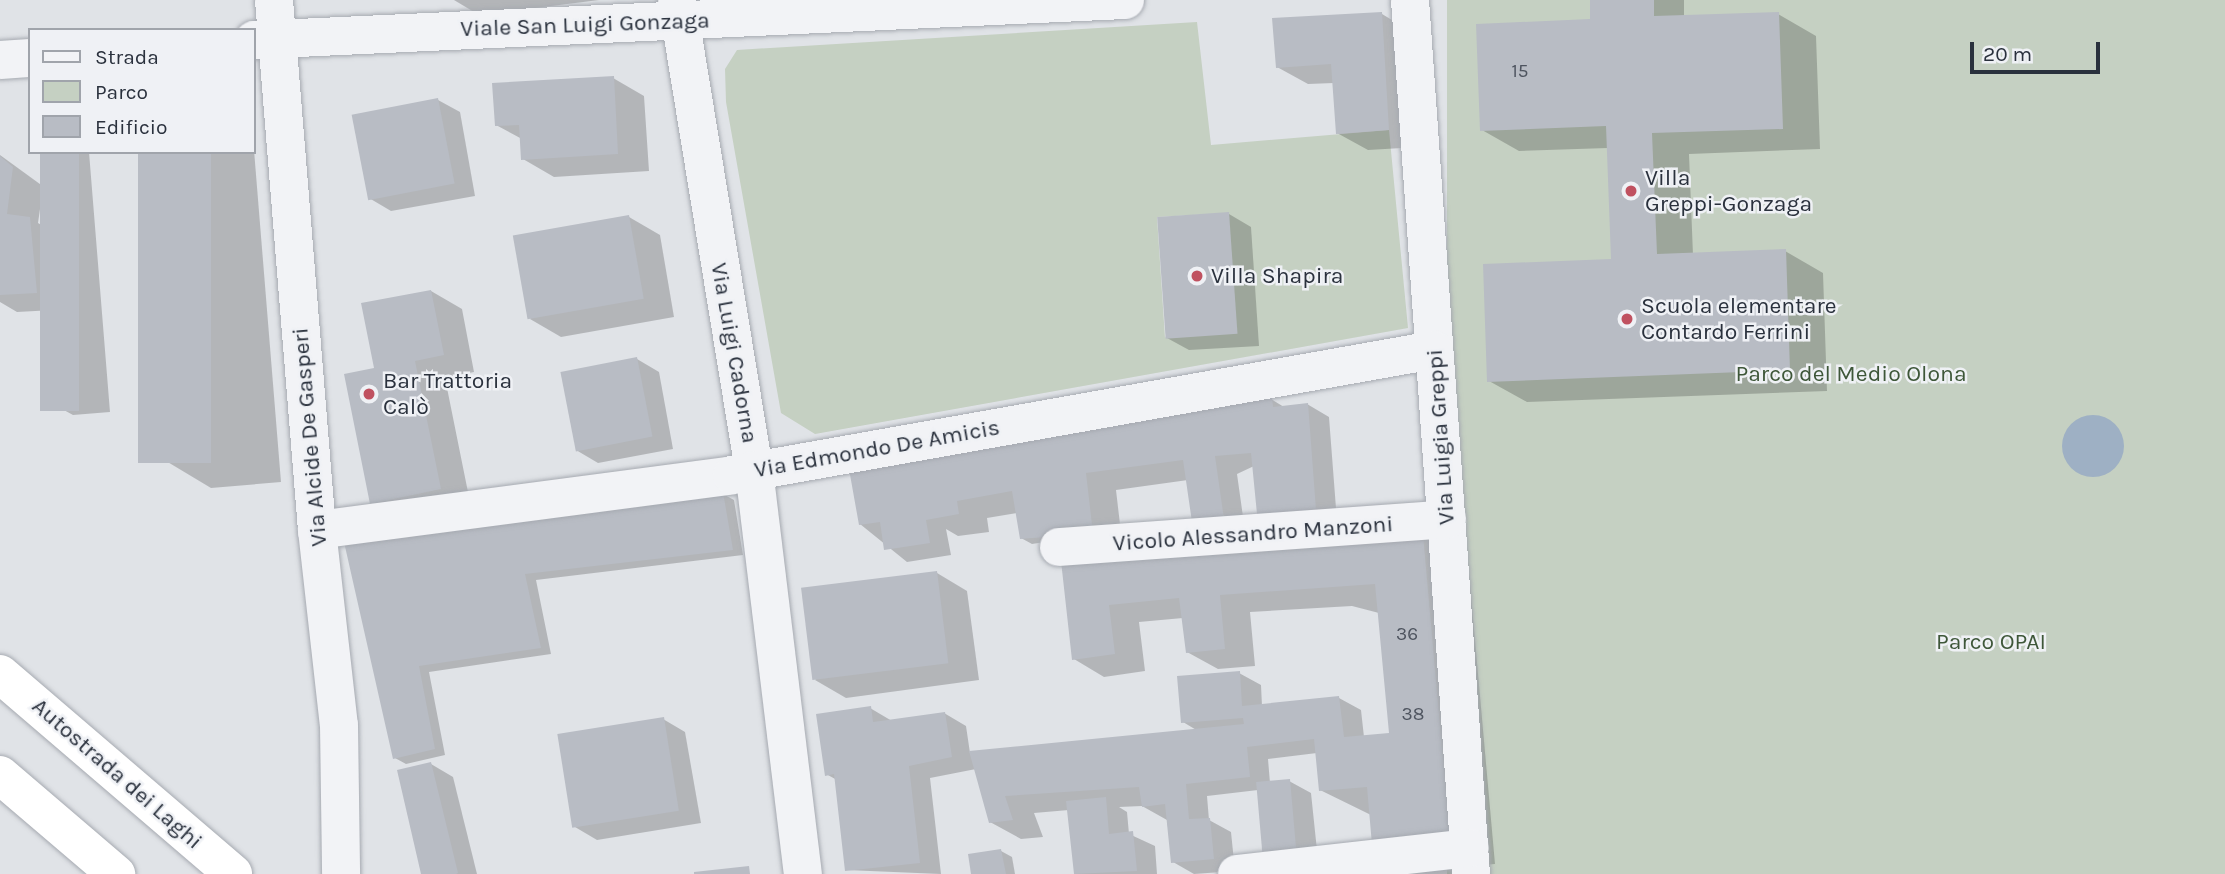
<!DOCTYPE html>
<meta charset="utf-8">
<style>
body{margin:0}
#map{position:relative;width:2225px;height:874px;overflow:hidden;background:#e0e3e7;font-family:Karla,sans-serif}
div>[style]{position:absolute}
.green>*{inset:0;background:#c5d0c2;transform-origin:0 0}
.water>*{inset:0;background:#9eb0c4}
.round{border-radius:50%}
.shadow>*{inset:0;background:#0003}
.building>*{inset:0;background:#b8bcc4;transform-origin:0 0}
.roads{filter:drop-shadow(0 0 2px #a6aab1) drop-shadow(0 0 2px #a6aab1)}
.minor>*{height:38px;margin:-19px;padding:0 19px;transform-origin:19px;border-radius:19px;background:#f2f3f6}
.tertiary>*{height:38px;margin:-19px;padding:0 19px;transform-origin:19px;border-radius:19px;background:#f2f3f6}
.motorway>*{height:38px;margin:-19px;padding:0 19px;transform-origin:19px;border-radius:19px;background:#fff}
.dots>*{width:19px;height:19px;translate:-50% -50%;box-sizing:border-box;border:4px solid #eff1f5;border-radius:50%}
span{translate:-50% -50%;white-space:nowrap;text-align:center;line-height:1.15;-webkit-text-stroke:5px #eff1f5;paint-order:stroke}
.number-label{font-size:19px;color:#4e545f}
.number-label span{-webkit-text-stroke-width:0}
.street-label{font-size:23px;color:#2a313d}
.poi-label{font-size:23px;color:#2a313d}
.left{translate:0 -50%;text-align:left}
.park-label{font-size:23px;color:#3e5739}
.legend{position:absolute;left:28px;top:28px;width:228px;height:126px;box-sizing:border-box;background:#eff1f5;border:2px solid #a0a4ab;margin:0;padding:9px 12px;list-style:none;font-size:21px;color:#2a313d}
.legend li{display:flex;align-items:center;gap:14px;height:35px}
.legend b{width:35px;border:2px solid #a0a4ab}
.scale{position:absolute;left:1970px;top:42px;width:130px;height:32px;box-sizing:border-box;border:4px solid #2a313d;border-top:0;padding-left:9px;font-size:21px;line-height:24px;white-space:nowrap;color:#2a313d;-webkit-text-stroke:5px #eff1f5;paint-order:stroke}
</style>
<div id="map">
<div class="green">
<i style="left:1447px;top:0;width:778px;height:876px"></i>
<i style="clip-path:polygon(evenodd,1197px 22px,1211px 145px,1389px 130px,1408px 328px,815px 434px,781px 413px,726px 102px,725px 69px,737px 50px,1197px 22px,1229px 213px,1165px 338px,1157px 217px,1229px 213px)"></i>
</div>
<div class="water">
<i class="round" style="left:2062px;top:415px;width:62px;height:62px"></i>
</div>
<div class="shadow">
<i style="clip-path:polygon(454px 0,599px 0,479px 15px)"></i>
<i style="clip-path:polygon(1592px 0,1684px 0,1684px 17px,1778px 14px,1816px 36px,1820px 149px,1689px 154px,1693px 255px,1785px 251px,1823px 273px,1827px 391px,1527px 402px,1489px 381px,1613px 261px,1608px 148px,1519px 151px,1482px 130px,1597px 21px)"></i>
<i style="clip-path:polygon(1382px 14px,1412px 32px,1419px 147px,1368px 150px,1337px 133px,1334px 83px,1308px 84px,1277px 67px)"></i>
<i style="clip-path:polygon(613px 78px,644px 96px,649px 171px,554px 177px,523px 159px,522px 139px,496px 125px)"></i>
<i style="clip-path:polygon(438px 100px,460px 112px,475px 196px,391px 211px,369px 198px)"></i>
<i style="clip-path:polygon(254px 150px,281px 482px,211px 488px,166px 461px,140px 152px)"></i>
<i style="clip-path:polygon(evenodd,42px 152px,89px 152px,110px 412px,73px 415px,62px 409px,54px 310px,17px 312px,0 302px,0 155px,44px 187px,42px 152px,43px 188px,44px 188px,48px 229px,38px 223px,43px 188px)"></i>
<i style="clip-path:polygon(1229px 214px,1251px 227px,1259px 346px,1189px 350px,1167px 338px)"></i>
<i style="clip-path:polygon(629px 217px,660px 235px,674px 317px,561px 337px,530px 319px)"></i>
<i style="clip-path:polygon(431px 291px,462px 309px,474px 372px,445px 378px,471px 507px,372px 503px,376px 369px)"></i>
<i style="clip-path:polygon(637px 359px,659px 372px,673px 449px,598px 463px,576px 450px)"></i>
<i style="clip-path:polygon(1271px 399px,1284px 407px,1307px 404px,1329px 417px,1337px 521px,1280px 526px,1254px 466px,1237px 474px,1246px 538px,1188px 480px,1116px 490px,1123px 550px,1057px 540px,1032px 544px,1021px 538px,1017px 513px,987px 518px,989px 532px,958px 536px,946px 529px,951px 555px,907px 562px,860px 524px)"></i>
<i style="clip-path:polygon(723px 494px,734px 500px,743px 555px,536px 580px,551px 654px,429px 672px,445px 755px,406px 764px,395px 758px,346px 544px)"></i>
<i style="clip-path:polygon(1423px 535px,1468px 562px,1495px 864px,1448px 868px,1458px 874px,1376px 874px,1371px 815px,1320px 790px,1317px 753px,1268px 759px,1270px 783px,1289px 781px,1311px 793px,1318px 860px,1286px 863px,1264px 850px,1258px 790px,1207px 796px,1209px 820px,1231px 832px,1235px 871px,1194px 874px,1173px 862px,1167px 820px,1142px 806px,1119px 807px,1127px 812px,1129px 834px,1155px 846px,1157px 874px,1075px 874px,1069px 810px,1034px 813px,1043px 837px,1021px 839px,990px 822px,976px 769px,930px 778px,941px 874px,846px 870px,837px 780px,826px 774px,870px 708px,892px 721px,944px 713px,966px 726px,970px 753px,1198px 731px,1183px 722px,1239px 673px,1261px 685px,1262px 706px,1339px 698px,1361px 710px,1364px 737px,1391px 735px,1379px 613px,1352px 606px,1250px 612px,1255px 666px,1218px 669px,1187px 652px,1183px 618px,1139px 622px,1145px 671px,1104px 677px,1074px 659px,1063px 563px)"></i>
<i style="clip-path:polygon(937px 573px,967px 591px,979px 680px,846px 698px,815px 680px)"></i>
<i style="clip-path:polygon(663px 719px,685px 732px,701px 823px,597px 840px,575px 827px)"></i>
<i style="clip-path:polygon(431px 764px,453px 777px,477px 874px,423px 874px)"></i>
<i style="clip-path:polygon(1001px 851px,1012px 857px,1015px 874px,973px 874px)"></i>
</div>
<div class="building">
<i style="clip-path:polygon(1590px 0,1654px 0,1654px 16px,1779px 12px,1783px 129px,1652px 133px,1657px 254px,1786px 249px,1790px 370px,1487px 382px,1483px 264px,1611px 259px,1606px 126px,1480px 131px,1476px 24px,1590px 19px)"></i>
<i style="clip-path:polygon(1382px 12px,1389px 130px,1336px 134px,1331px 64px,1276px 68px,1272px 18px)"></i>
<i style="clip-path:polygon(614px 76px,618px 154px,521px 160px,519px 125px,495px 126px,492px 83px)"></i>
<i style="left:438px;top:98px;width:87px;height:88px;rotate:79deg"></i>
<i style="left:40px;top:152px;width:39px;height:259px"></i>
<i style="left:138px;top:152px;width:73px;height:311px"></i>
<i style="clip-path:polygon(0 156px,13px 167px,7px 214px,30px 217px,37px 293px,0 295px)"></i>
<i style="left:1229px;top:212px;width:122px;height:72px;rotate:86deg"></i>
<i style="left:629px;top:215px;width:85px;height:118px;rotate:80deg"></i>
<i style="clip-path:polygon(431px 290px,444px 355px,415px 361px,441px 489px,370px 504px,344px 374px,374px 368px,361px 303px)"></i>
<i style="left:637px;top:357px;width:81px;height:78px;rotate:79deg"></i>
<i style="clip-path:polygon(1272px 398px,1273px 407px,1308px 403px,1316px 510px,1257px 514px,1251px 453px,1215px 456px,1225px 526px,1193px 529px,1183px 460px,1086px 473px,1093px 533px,1020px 539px,1012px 491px,957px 501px,959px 514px,926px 520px,930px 543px,884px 550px,880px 522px,859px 525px,849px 469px)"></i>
<i style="clip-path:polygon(723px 492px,733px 550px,525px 574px,541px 648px,419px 666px,435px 749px,393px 759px,344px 542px)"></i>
<i style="clip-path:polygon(1423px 534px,1450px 839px,1372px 845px,1367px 787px,1319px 791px,1314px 739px,1247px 747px,1250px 777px,1186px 784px,1189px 819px,1210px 818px,1214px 859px,1171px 863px,1165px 804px,1142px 807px,1139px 787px,1005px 796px,1013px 820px,989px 823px,969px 751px,1244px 724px,1243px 718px,1181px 723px,1177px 676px,1240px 671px,1242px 706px,1339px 696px,1344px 737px,1389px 733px,1375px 584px,1220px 595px,1225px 649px,1186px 653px,1179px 598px,1109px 605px,1115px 654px,1072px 660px,1061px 561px)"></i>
<i style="left:937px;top:571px;width:93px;height:137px;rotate:83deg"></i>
<i style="clip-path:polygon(871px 706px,873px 722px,945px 712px,952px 757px,909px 766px,920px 863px,845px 871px,834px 774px,825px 776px,816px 714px)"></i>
<i style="left:664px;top:717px;width:95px;height:108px;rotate:81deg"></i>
<i style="clip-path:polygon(431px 762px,458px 873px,456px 874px,421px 874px,397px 770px)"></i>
<i style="left:1290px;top:779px;width:70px;height:34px;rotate:85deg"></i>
<i style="clip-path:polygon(1106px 797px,1109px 834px,1133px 831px,1137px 871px,1074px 874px,1066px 801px)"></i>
<i style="clip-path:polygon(1001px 849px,1006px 874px,971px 874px,968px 854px)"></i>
<i style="clip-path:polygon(749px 866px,750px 874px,694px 874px,694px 872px)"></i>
</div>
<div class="roads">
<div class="minor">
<i style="left:677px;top:0;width:476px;rotate:80.7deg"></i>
<i style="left:754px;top:470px;width:407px;rotate:83.1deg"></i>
<i style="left:1410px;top:0;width:876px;rotate:86.01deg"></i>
<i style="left:254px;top:40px;width:872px;rotate:-2.63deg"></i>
<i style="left:0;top:60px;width:30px;rotate:-4deg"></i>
<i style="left:317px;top:530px;width:419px;rotate:-7.5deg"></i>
<i style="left:732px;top:475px;width:713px;rotate:-10.1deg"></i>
<i style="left:1059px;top:547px;width:389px;rotate:-4.1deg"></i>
<i style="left:1237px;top:874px;width:234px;rotate:-6.4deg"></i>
</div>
<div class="tertiary">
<i style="left:274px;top:0;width:532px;rotate:85.36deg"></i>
<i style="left:317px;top:530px;width:196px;rotate:83.6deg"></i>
<i style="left:339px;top:725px;width:149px;rotate:89.2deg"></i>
</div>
<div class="motorway">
<i style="left:0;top:674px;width:307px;rotate:40.6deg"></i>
<i style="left:0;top:775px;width:153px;rotate:40.5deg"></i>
</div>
</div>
<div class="dots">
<i style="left:1631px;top:191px;background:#c05160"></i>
<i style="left:1197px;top:276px;background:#c05160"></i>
<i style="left:1627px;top:319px;background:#c05160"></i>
<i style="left:369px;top:394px;background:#c05160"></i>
</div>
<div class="number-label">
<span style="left:1520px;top:72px">15</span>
<span style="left:1407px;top:635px">36</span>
<span style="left:1413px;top:715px">38</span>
</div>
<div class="street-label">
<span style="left:585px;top:25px;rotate:-2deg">Viale San Luigi Gonzaga</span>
<span style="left:734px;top:353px;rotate:80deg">Via Luigi Cadorna</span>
<span style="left:310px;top:437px;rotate:-95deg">Via Alcide De Gasperi</span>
<span style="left:1441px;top:437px;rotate:-94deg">Via Luigia Greppi</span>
<span style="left:877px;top:449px;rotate:-10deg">Via Edmondo De Amicis</span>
<span style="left:1253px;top:534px;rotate:-4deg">Vicolo Alessandro Manzoni</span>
<span style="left:117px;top:774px;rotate:41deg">Autostrada dei Laghi</span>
</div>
<div class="poi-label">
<span class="left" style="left:1645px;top:191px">Villa<br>Greppi-Gonzaga</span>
<span class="left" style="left:1211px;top:276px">Villa Shapira</span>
<span class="left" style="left:1641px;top:319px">Scuola elementare<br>Contardo Ferrini</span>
<span class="left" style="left:383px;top:394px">Bar Trattoria<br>Calò</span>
</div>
<div class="park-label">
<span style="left:1851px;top:374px">Parco del Medio Olona</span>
<span style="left:1991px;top:642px">Parco OPAI</span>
</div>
<ul class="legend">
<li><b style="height:9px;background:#f2f3f6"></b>Strada</li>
<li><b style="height:19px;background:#c5d0c2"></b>Parco</li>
<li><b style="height:19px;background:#b8bcc4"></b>Edificio</li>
</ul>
<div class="scale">20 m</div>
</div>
